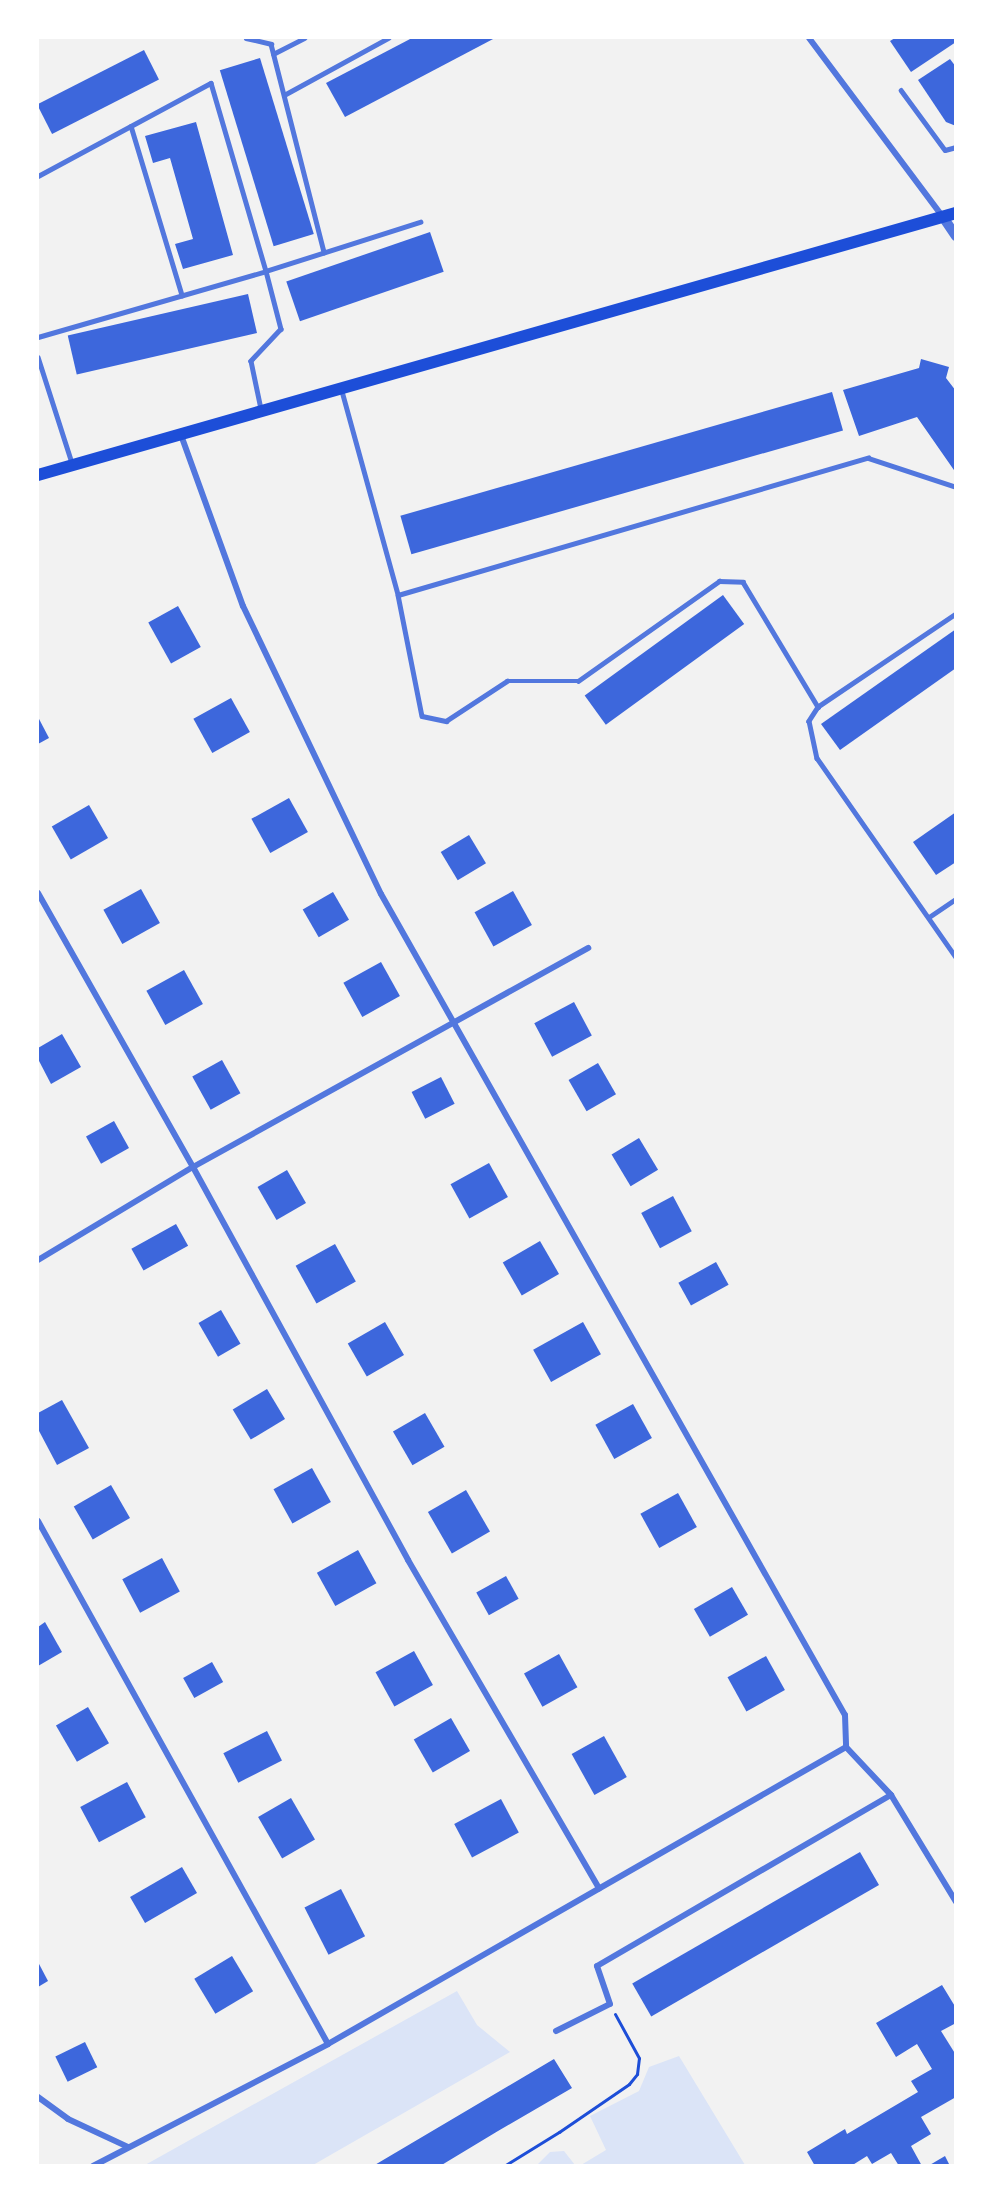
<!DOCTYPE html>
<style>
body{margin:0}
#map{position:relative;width:993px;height:2203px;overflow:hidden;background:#f2f2f2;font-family:Manrope,sans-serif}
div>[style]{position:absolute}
.green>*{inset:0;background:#dbe4f7}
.building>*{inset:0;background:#3d67dc;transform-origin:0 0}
.path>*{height:3px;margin:-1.5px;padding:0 1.5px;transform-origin:1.5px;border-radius:1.5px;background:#1d4ed8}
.service>*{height:4.5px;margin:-2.25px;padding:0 2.25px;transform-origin:2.25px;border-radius:2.25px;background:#5277de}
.minor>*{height:6px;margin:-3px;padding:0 3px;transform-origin:3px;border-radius:3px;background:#5277de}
.tertiary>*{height:10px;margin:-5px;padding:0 5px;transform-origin:5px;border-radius:5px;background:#5277de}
.secondary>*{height:12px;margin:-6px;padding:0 6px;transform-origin:6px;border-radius:6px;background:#1d4ed8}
span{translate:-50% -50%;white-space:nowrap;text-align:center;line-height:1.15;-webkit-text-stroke:5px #fff;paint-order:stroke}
.frame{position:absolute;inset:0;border:39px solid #fff;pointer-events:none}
</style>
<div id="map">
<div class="green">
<i style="clip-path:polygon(457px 1991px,477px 2025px,510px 2052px,313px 2165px,145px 2165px)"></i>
<i style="clip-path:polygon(679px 2056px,745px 2165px,581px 2165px,606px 2150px,590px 2116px,639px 2091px,649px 2067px)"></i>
<i style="clip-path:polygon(564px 2151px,575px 2165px,537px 2165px,550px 2152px)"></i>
</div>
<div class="building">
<i style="clip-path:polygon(412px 38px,495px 38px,345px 117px,326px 83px)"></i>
<i style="clip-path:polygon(895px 38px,956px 38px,956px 42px,911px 72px,890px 41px)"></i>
<i style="left:144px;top:50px;width:33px;height:120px;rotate:63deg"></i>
<i style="left:260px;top:58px;width:184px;height:42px;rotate:73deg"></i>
<i style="clip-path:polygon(950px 59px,956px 67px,956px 126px,946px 122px,918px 80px)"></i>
<i style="clip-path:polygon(196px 122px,233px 255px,183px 269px,175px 244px,193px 239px,170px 158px,153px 163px,145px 136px)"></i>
<i style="left:430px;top:232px;width:42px;height:152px;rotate:71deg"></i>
<i style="left:248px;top:294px;width:40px;height:185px;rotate:77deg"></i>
<i style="clip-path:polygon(921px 359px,949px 367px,946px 378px,956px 391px,956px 473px,917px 417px,859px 436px,843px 390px,919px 368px)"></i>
<i style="left:832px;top:392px;width:40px;height:449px;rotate:74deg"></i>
<i style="left:723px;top:595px;width:36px;height:171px;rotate:54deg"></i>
<i style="left:178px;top:606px;width:47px;height:34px;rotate:61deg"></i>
<i style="clip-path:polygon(956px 629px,956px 668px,840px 750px,821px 724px)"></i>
<i style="left:231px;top:698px;width:39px;height:43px;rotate:61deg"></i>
<i style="clip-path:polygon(38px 717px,49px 738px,38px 744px)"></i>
<i style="left:289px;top:798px;width:39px;height:43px;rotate:61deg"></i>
<i style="left:89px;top:805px;width:38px;height:43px;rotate:60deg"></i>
<i style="clip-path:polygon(956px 812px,956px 862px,936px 875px,913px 842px)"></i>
<i style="left:469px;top:835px;width:33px;height:33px;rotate:59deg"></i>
<i style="left:141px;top:889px;width:39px;height:43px;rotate:61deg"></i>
<i style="left:513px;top:891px;width:39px;height:44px;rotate:61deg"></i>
<i style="left:333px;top:892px;width:32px;height:35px;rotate:60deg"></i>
<i style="left:381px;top:962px;width:39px;height:43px;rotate:61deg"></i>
<i style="left:184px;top:970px;width:39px;height:43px;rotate:61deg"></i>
<i style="left:574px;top:1002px;width:38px;height:45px;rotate:62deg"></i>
<i style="clip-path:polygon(62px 1034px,81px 1067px,51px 1084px,38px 1059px,38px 1048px)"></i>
<i style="left:222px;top:1060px;width:38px;height:34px;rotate:61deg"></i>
<i style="left:598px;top:1063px;width:36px;height:34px;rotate:60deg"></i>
<i style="left:441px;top:1077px;width:30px;height:33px;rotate:63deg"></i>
<i style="left:114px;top:1121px;width:31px;height:32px;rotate:61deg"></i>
<i style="left:639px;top:1138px;width:37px;height:32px;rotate:59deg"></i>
<i style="left:489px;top:1163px;width:39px;height:44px;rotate:61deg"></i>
<i style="left:287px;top:1170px;width:38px;height:34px;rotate:60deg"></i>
<i style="left:673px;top:1196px;width:40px;height:36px;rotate:62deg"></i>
<i style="left:176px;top:1224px;width:25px;height:51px;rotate:61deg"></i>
<i style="left:540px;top:1241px;width:38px;height:43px;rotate:60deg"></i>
<i style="left:335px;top:1244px;width:43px;height:45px;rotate:61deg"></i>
<i style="left:716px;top:1262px;width:26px;height:43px;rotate:61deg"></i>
<i style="left:221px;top:1310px;width:39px;height:26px;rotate:60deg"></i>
<i style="left:385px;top:1322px;width:38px;height:43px;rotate:60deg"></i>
<i style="left:583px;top:1322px;width:37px;height:57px;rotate:61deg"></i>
<i style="left:267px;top:1389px;width:35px;height:40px;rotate:59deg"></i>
<i style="clip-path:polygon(62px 1400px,89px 1448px,57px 1465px,38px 1429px,38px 1413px)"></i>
<i style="left:633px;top:1404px;width:39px;height:43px;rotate:61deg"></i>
<i style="left:425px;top:1413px;width:39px;height:37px;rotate:60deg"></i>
<i style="left:312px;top:1468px;width:39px;height:44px;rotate:61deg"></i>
<i style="left:111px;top:1485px;width:38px;height:43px;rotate:60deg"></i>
<i style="left:466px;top:1490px;width:48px;height:44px;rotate:60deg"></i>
<i style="left:678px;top:1493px;width:39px;height:43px;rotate:61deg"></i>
<i style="left:358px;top:1550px;width:38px;height:47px;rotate:61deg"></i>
<i style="left:162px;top:1558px;width:38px;height:45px;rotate:62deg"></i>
<i style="left:506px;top:1576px;width:26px;height:34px;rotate:61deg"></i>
<i style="left:732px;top:1587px;width:32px;height:44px;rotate:60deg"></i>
<i style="clip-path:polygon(45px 1622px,62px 1652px,38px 1666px,38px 1627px)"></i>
<i style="left:414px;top:1651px;width:39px;height:44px;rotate:61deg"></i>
<i style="left:559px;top:1654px;width:38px;height:40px;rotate:61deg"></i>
<i style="left:766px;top:1656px;width:39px;height:44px;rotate:61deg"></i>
<i style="left:212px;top:1662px;width:23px;height:33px;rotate:61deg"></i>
<i style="left:88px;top:1707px;width:42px;height:37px;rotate:60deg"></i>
<i style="left:451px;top:1718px;width:38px;height:43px;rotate:60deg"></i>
<i style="left:267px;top:1731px;width:33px;height:49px;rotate:63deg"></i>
<i style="left:604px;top:1736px;width:47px;height:37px;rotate:61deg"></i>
<i style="left:127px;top:1782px;width:40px;height:53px;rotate:62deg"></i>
<i style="left:291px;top:1798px;width:48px;height:38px;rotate:60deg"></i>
<i style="left:501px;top:1799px;width:38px;height:53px;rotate:62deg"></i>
<i style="left:860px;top:1852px;width:38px;height:263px;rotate:60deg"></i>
<i style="left:182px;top:1867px;width:30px;height:60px;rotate:60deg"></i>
<i style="left:341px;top:1889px;width:53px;height:41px;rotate:63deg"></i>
<i style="left:232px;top:1956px;width:41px;height:44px;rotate:59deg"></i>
<i style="clip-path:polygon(38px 1962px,48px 1981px,38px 1987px)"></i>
<i style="clip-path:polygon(942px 1985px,956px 2008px,956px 2023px,941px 2031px,956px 2055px,956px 2097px,921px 2117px,931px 2134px,911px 2146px,922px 2166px,899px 2166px,891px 2153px,872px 2164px,867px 2156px,851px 2166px,815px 2166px,807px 2152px,845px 2129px,847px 2134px,918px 2092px,911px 2081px,932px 2069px,917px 2044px,896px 2057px,876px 2023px)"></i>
<i style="left:85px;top:2042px;width:28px;height:33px;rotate:64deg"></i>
<i style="clip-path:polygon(554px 2059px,572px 2088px,498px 2131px,440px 2166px,373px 2166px)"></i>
<i style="clip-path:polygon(945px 2156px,950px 2166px,928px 2166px)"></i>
</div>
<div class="path">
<i style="left:504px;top:2166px;width:65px;rotate:-31.7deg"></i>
<i style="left:559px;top:2132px;width:85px;rotate:-34.4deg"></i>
<i style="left:629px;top:2084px;width:13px;rotate:-51deg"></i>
<i style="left:637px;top:2074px;width:16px;rotate:-83deg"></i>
<i style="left:639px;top:2058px;width:50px;rotate:-118.6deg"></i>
</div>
<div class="service">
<i style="left:246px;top:38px;width:26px;rotate:13deg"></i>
<i style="left:271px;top:44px;width:215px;rotate:75.7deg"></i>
<i style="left:273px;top:54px;width:35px;rotate:-27deg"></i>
<i style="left:901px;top:90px;width:74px;rotate:53.7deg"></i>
<i style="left:945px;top:150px;width:11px;rotate:-15deg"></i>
<i style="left:284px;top:95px;width:119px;rotate:-28.7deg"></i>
<i style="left:131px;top:126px;width:177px;rotate:73.2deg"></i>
<i style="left:38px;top:176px;width:196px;rotate:-28.3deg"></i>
<i style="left:211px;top:83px;width:196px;rotate:73.7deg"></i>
<i style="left:266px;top:271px;width:162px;rotate:-17.7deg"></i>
<i style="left:38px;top:337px;width:237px;rotate:-16.1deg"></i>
<i style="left:266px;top:271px;width:60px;rotate:75.5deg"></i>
<i style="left:281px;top:329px;width:44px;rotate:133.2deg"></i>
<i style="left:251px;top:361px;width:49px;rotate:78.2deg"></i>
<i style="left:38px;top:357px;width:111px;rotate:72.2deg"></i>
<i style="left:342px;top:391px;width:212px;rotate:74.6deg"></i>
<i style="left:398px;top:595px;width:123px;rotate:78.8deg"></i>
<i style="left:422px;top:716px;width:25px;rotate:12deg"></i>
<i style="left:446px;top:721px;width:73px;rotate:-33.3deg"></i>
<i style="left:507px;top:681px;width:71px"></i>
<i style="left:578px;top:681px;width:173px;rotate:-35.3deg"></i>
<i style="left:719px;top:581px;width:24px;rotate:2deg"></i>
<i style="left:743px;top:582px;width:146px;rotate:59deg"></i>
<i style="left:398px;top:595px;width:490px;rotate:-16.3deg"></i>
<i style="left:868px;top:458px;width:93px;rotate:18.2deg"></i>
<i style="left:956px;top:614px;width:166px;rotate:146deg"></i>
<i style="left:818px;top:707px;width:17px;rotate:123deg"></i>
<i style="left:809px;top:721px;width:38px;rotate:78deg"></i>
<i style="left:817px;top:758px;width:243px;rotate:55.1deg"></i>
<i style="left:929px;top:917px;width:32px;rotate:-34deg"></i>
</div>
<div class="minor">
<i style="left:809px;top:38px;width:224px;rotate:53.2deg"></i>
<i style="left:181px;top:435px;width:182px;rotate:70.1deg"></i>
<i style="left:243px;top:606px;width:319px;rotate:64.4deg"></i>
<i style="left:381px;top:894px;width:943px;rotate:60.53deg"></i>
<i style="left:845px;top:1715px;width:32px;rotate:88deg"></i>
<i style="left:38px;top:893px;width:315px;rotate:60.5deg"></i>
<i style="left:193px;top:1167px;width:448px;rotate:61.3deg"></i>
<i style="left:408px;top:1560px;width:380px;rotate:59.8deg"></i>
<i style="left:38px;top:1260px;width:181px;rotate:-31deg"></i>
<i style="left:193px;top:1167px;width:452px;rotate:-29deg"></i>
<i style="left:38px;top:1521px;width:598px;rotate:60.99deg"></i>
<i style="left:846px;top:1747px;width:66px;rotate:46.8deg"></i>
<i style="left:891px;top:1795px;width:125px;rotate:58.7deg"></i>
<i style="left:556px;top:2031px;width:60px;rotate:-26.6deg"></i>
<i style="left:610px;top:2004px;width:40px;rotate:-108.9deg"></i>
<i style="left:597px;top:1966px;width:340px;rotate:-30.2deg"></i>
<i style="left:38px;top:2097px;width:37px;rotate:36deg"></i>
<i style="left:68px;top:2119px;width:66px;rotate:25deg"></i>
<i style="left:93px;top:2166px;width:265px;rotate:-27.4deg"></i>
<i style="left:328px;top:2044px;width:597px;rotate:-29.83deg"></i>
</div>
<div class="tertiary">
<i style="left:943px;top:217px;width:23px;rotate:56deg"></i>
</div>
<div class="secondary">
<i style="left:38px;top:475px;width:955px;rotate:-15.93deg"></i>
</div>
<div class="frame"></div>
</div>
